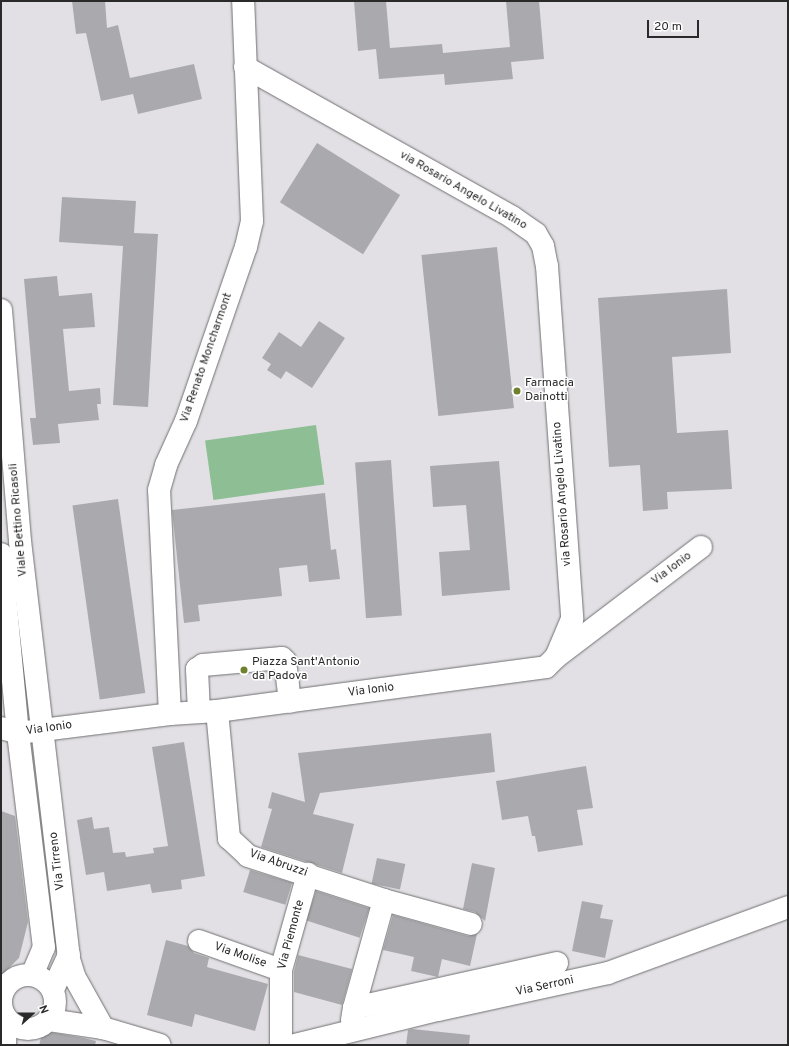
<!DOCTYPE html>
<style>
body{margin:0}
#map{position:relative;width:789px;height:1046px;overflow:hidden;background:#e2e0e4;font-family:Overpass,sans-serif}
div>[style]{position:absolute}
.green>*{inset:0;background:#8dbe94;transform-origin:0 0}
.building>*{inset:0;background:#aaaaae;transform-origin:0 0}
.roads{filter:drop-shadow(0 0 1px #706f72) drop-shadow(0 0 1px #706f72)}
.minor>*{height:22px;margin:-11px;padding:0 11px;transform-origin:11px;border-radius:11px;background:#fff}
.minor>.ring{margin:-11px;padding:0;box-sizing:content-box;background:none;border:22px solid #fff;border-radius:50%}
.dots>*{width:11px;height:11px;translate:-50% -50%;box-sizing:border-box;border:2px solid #fff;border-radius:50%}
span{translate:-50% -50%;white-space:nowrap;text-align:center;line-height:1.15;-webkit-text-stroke:3px #fff;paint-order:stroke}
.street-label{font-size:12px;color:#2a2a2b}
.poi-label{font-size:12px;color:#2a2a2b}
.left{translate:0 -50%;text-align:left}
.frame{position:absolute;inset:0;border:2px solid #2a2a2b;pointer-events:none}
.north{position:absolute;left:12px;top:994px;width:40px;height:40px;-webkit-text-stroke:3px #fff;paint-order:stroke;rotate:69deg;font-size:11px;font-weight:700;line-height:16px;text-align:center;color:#2a2a2b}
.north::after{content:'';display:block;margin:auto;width:14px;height:18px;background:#2a2a2b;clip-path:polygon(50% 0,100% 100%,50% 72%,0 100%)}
.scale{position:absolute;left:647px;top:20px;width:52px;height:18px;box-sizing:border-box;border:2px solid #2a2a2b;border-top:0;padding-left:5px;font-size:12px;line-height:14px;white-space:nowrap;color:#2a2a2b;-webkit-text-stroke:3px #fff;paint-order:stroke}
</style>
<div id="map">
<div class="green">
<i style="left:316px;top:425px;width:60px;height:112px;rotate:82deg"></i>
</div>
<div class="building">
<i style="clip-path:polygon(72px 1px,105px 1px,107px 28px,118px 25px,130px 78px,194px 64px,202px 99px,138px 114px,133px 94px,101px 101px,86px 33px,76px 34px)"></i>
<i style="clip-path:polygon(354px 1px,386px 1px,390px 48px,442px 44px,443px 53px,510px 47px,506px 1px,539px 1px,544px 59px,511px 62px,513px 79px,445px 85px,444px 74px,379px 79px,376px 49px,358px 51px)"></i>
<i style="left:317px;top:143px;width:98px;height:70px;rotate:32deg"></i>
<i style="clip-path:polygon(62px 197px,136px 201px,134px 233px,158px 234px,148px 407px,113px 405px,123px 246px,59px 242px)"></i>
<i style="left:497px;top:247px;width:162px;height:76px;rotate:84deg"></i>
<i style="clip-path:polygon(57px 276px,59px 296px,92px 293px,95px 327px,63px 329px,69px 391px,100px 388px,101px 404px,97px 404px,99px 420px,58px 424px,60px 443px,33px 445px,30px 418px,36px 418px,24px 279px)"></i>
<i style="clip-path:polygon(727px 289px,731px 353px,672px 357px,677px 433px,728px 430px,732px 489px,667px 492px,668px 509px,643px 511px,640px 465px,609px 467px,598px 298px)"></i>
<i style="clip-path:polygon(319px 321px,345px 338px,312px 388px,286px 371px,281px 379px,267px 370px,271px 364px,262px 358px,279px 332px,301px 347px)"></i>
<i style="left:391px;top:460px;width:156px;height:36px;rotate:86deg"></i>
<i style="clip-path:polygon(499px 461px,510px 590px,442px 596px,439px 552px,470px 550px,466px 505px,433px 507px,430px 466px)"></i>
<i style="clip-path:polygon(325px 493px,331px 550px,336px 549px,340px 579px,309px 582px,307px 565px,279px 568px,282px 596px,198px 605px,200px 621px,184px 623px,172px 510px)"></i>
<i style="left:118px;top:499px;width:196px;height:46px;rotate:82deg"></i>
<i style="clip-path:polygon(491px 733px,495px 772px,320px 793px,313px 814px,354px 824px,342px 873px,261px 847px,272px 809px,268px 808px,272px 792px,305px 802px,298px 753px)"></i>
<i style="clip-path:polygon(184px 742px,205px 876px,181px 880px,182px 889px,152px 893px,150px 884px,107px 891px,104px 872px,86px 875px,77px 820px,92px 817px,94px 829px,109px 827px,113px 853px,125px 852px,126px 857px,154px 853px,153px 848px,168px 846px,152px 747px)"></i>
<i style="clip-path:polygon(586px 766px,593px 808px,577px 810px,583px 845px,538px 852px,535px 836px,532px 836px,528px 816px,502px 820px,496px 781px)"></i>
<i style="clip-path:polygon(1px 811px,15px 816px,28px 922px,19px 958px,1px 976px)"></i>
<i style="left:377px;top:858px;width:29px;height:26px;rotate:12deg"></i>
<i style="clip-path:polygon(472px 863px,495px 868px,485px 921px,475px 912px,463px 909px)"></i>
<i style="left:250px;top:870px;width:44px;height:23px;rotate:17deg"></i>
<i style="left:316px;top:891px;width:56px;height:31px;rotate:18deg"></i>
<i style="clip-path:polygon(582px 901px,603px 905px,600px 918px,613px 920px,605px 958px,572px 951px)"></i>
<i style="clip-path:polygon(393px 915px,468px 936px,477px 934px,470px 966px,442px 959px,438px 977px,411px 971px,414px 957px,383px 950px)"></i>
<i style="clip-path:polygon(166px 940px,188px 946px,194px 953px,209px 958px,207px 967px,268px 984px,255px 1031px,195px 1014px,192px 1027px,147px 1015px)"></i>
<i style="clip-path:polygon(298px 955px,352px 969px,342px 1005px,294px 992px,294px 972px)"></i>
<i style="clip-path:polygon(412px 1029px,470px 1035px,469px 1045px,406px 1045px,408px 1030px)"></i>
<i style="clip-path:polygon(43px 1031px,84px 1038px,96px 1041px,95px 1045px,39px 1045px)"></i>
</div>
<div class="roads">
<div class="minor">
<i style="left:245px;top:67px;width:306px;rotate:29.3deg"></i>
<i style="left:512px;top:217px;width:29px;rotate:35deg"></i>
<i style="left:536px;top:234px;width:14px;rotate:60deg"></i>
<i style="left:543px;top:246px;width:20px;rotate:79deg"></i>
<i style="left:547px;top:266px;width:354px;rotate:85.9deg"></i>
<i style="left:572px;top:619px;width:41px;rotate:112.8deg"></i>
<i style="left:1px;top:310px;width:232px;rotate:85.3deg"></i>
<i style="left:20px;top:541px;width:417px;rotate:83.3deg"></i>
<i style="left:69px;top:955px;width:38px;rotate:115deg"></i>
<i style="left:1px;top:554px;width:180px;rotate:84.6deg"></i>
<i style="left:18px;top:733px;width:216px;rotate:83.1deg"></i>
<i style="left:44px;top:947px;width:30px;rotate:113deg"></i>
<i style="left:217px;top:711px;width:128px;rotate:84.6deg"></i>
<i style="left:229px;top:838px;width:26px;rotate:43deg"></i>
<i style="left:248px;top:856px;width:143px;rotate:17.9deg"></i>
<i style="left:384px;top:900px;width:90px;rotate:15.4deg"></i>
<i style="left:199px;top:712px;width:43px;rotate:-92.7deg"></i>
<i style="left:197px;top:669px;width:7px;rotate:-34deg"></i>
<i style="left:203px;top:665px;width:79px;rotate:-5.1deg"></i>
<i style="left:282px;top:658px;width:4px;rotate:45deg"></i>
<i style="left:285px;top:661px;width:41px;rotate:83deg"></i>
<i style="left:170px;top:714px;width:224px;rotate:-92.8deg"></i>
<i style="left:159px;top:490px;width:26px;rotate:-74deg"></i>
<i style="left:166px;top:465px;width:48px;rotate:-65.6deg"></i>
<i style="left:186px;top:421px;width:184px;rotate:-71deg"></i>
<i style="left:246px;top:247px;width:27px;rotate:-77deg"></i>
<i style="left:252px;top:221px;width:220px;rotate:-92.3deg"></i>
<i style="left:1px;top:728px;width:18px;rotate:16deg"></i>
<i style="left:18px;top:733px;width:153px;rotate:-7.1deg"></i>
<i style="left:170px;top:714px;width:47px;rotate:-3.7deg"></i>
<i style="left:217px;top:711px;width:332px;rotate:-7.6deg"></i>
<i style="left:546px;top:667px;width:14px;rotate:-45deg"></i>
<i style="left:556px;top:657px;width:182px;rotate:-37.2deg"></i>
<i style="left:199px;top:941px;width:87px;rotate:19.5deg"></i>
<i style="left:68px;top:956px;width:21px;rotate:73deg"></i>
<i style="left:74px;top:976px;width:60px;rotate:60.9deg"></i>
<i class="ring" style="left:1px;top:975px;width:32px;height:32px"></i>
<i style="left:354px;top:1008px;width:208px;rotate:-12.5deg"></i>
<i style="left:49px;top:1020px;width:55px;rotate:8.4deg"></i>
<i style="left:103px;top:1028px;width:59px;rotate:16.6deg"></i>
<i style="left:352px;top:1020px;width:12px;rotate:-81deg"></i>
<i style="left:354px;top:1008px;width:112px;rotate:-74.5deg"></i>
<i style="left:5px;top:1045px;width:27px;rotate:-88deg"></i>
<i style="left:281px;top:1045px;width:75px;rotate:-90deg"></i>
<i style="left:281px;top:970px;width:100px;rotate:-74.3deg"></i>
<i style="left:295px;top:1045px;width:147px;rotate:-13.8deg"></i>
<i style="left:438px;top:1010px;width:174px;rotate:-12.3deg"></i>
<i style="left:608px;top:973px;width:192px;rotate:-20.1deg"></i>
</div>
</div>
<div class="dots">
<i style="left:517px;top:391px;background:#6f802e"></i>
<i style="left:244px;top:670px;background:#6f802e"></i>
</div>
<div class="street-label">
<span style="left:463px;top:191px;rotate:30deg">via Rosario Angelo Livatino</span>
<span style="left:207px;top:358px;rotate:-71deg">Via Renato Moncharmont</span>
<span style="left:563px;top:494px;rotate:-94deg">via Rosario Angelo Livatino</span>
<span style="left:19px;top:520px;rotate:-95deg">Viale Bettino Ricasoli</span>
<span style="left:672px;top:569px;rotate:-37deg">Via Ionio</span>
<span style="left:371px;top:691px;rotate:-7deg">Via Ionio</span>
<span style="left:49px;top:729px;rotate:-8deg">Via Ionio</span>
<span style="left:58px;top:861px;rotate:-97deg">Via Tirreno</span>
<span style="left:278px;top:864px;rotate:19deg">Via Abruzzi</span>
<span style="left:292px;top:935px;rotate:-75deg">Via Piemonte</span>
<span style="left:240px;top:956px;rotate:19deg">Via Molise</span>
<span style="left:545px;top:987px;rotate:-12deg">Via Serroni</span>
</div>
<div class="poi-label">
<span class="left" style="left:525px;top:391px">Farmacia<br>Dainotti</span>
<span class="left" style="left:252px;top:670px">Piazza Sant'Antonio<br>da Padova</span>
</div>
<div class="frame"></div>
<div class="north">N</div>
<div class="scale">20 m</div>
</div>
